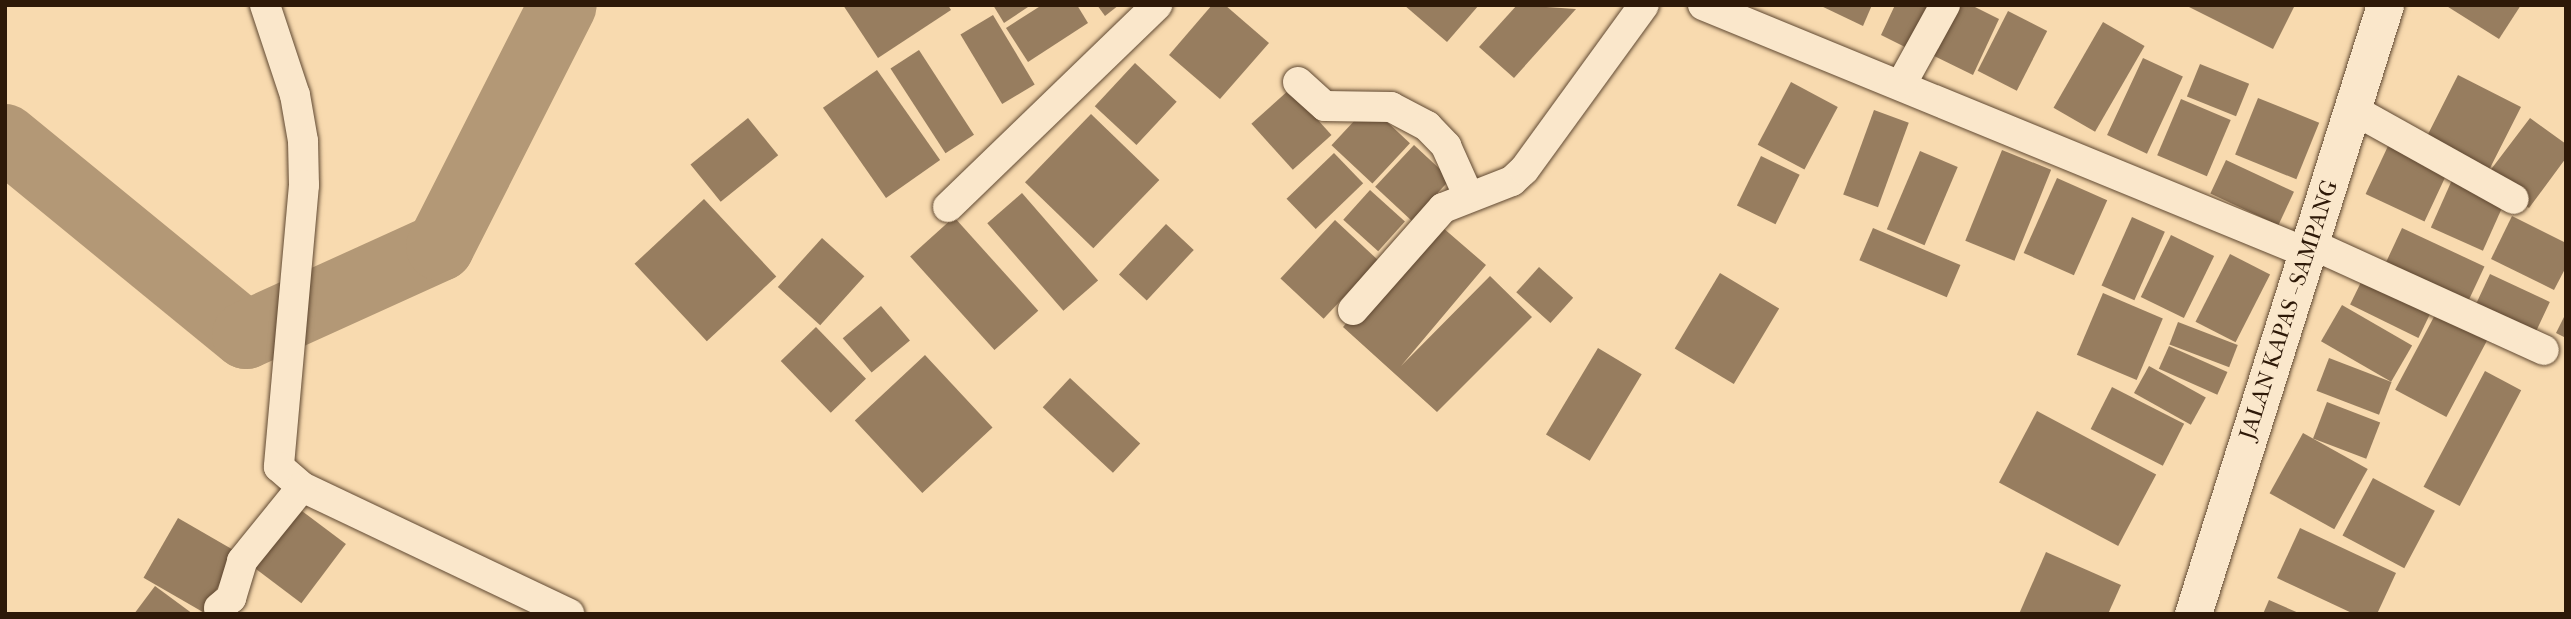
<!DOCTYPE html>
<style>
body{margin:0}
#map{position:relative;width:2571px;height:619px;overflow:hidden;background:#f8daaf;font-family:"IM FELL French Canon",serif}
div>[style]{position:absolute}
.river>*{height:68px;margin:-34px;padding:0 34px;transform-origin:34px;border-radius:34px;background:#b39876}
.building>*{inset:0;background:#977d5f;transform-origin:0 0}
.roads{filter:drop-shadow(0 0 2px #604932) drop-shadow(0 0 2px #604932)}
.minor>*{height:30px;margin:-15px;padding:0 15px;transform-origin:15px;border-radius:15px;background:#fae7cb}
.tertiary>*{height:37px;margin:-18.5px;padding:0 18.5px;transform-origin:18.5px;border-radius:18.5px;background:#fae7cb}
span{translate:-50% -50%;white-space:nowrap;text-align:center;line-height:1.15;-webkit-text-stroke:5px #fae7cb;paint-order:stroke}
.street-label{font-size:23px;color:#2e1908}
.frame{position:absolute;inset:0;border:7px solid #2e1908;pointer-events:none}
</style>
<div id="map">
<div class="river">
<i style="left:5px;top:138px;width:311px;rotate:39.3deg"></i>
<i style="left:246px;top:335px;width:213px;rotate:-24.4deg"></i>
<i style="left:440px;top:247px;width:271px;rotate:-63.1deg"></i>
</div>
<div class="building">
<i style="clip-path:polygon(843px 5px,948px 5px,951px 10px,878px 58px)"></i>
<i style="clip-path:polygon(993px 5px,1031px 5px,1004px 23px)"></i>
<i style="clip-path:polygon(1042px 5px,1077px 5px,1088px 23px,1028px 62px,1006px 28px)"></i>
<i style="clip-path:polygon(1097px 5px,1119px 5px,1105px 16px)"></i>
<i style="clip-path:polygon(1212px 5px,1225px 5px,1269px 43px,1220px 99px,1169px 55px)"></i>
<i style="clip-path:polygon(1404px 5px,1479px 5px,1447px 42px)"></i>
<i style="clip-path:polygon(1517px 5px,1576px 9px,1514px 78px,1479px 47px)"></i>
<i style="clip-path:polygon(1819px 5px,1872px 5px,1863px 26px)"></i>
<i style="clip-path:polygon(1895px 5px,1937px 5px,1915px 52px,1881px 35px)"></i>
<i style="clip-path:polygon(1948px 5px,1971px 5px,1999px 19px,1973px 75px,1926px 52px)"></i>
<i style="clip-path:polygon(2185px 5px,2295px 5px,2273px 49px)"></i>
<i style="clip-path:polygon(2445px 5px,2521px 5px,2499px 39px)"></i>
<i style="left:2008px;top:11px;width:44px;height:67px;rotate:27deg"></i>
<i style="left:993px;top:15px;width:81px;height:38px;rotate:59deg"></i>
<i style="left:2103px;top:22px;width:48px;height:99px;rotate:30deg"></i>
<i style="left:919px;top:50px;width:101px;height:34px;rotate:57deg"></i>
<i style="left:2143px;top:58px;width:44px;height:85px;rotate:25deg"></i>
<i style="left:1135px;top:63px;width:57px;height:59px;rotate:43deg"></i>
<i style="left:2200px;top:64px;width:53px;height:35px;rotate:22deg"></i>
<i style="left:877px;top:70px;width:110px;height:66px;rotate:55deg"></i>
<i style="clip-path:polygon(2458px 75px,2521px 107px,2486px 176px,2530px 118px,2566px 144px,2566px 158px,2529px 208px,2486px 176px,2423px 144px)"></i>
<i style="left:1791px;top:82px;width:53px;height:71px;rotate:28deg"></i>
<i style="left:1290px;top:89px;width:62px;height:52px;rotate:48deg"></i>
<i style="left:2258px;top:98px;width:66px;height:61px;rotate:22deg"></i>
<i style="left:2181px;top:99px;width:54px;height:61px;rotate:23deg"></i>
<i style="left:1369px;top:105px;width:56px;height:55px;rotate:43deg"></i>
<i style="left:1874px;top:110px;width:37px;height:90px;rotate:20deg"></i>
<i style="left:1091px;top:114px;width:95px;height:95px;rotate:44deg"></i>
<i style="left:748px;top:118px;width:48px;height:74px;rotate:51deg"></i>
<i style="left:1414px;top:145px;width:50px;height:57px;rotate:43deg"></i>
<i style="left:2388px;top:146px;width:65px;height:53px;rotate:25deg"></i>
<i style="left:2002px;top:150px;width:53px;height:98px;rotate:22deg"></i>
<i style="left:1920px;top:151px;width:41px;height:85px;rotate:23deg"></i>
<i style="left:1334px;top:153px;width:42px;height:66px;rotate:46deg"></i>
<i style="left:1761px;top:156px;width:43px;height:55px;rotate:26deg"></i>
<i style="left:2226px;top:160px;width:75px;height:37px;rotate:25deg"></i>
<i style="left:2057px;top:178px;width:55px;height:82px;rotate:24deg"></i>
<i style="left:2452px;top:180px;width:57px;height:52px;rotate:24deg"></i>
<i style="left:1370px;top:190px;width:47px;height:40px;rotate:42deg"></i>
<i style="left:1022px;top:193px;width:116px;height:46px;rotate:49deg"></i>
<i style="left:704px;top:199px;width:106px;height:95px;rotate:47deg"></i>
<i style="clip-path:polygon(2512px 216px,2566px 243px,2566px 267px,2554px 290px,2491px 259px)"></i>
<i style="left:954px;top:217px;width:126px;height:59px;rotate:48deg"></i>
<i style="left:2132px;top:217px;width:36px;height:75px;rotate:24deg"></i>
<i style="left:1335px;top:220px;width:59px;height:80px;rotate:43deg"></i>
<i style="clip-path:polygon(1435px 221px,1486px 265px,1401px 366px,1490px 276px,1532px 317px,1437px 412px,1343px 327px)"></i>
<i style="left:1166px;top:224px;width:38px;height:69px;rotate:43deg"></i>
<i style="left:1873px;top:228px;width:95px;height:35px;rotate:23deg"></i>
<i style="left:2402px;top:228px;width:91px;height:47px;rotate:25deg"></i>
<i style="left:2171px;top:235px;width:48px;height:69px;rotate:26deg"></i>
<i style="left:822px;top:238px;width:57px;height:66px;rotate:42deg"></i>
<i style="left:2230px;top:254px;width:45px;height:76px;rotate:27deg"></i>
<i style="left:1539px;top:267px;width:46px;height:34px;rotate:42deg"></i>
<i style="left:1720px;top:273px;width:69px;height:88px;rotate:31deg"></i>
<i style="left:2365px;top:274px;width:76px;height:34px;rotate:26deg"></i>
<i style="left:2490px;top:274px;width:66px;height:35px;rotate:25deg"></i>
<i style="left:2103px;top:293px;width:65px;height:67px;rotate:23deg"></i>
<i style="left:2342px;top:305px;width:81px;height:42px;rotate:30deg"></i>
<i style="left:881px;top:306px;width:45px;height:50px;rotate:50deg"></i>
<i style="left:2436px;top:313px;width:58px;height:87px;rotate:28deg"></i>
<i style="clip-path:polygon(2566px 313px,2566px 338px,2556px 333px)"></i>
<i style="left:2178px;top:322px;width:64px;height:24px;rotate:21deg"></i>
<i style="left:816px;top:327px;width:72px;height:49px;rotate:46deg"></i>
<i style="left:2169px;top:346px;width:64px;height:25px;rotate:24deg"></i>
<i style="left:1598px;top:348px;width:51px;height:101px;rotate:31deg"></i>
<i style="left:925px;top:355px;width:99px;height:96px;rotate:47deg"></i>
<i style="left:2329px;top:358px;width:67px;height:35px;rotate:21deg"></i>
<i style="left:2149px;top:366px;width:65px;height:31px;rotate:29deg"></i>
<i style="left:2485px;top:371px;width:41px;height:131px;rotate:28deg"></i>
<i style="left:1070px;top:378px;width:96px;height:40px;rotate:43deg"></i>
<i style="left:2112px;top:387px;width:81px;height:47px;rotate:27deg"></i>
<i style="left:2327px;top:402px;width:57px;height:39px;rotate:21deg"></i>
<i style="left:2037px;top:411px;width:135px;height:81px;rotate:28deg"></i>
<i style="left:2303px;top:433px;width:74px;height:69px;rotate:29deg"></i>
<i style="left:2373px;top:478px;width:70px;height:65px;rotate:28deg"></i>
<i style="left:294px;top:505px;width:65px;height:74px;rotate:37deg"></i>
<i style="left:178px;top:518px;width:69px;height:69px;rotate:30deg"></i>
<i style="clip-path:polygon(2300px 528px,2396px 573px,2377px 614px,2354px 614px,2277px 578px)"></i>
<i style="clip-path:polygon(2046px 552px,2121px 585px,2108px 614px,2019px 614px)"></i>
<i style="clip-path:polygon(155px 586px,193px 614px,134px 614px)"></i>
<i style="clip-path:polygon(2269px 600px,2301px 614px,2263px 614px)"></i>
</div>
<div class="roads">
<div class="minor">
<i style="left:265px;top:5px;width:95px;rotate:71.6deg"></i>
<i style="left:295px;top:95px;width:47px;rotate:80.1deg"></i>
<i style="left:303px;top:141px;width:44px;rotate:88.7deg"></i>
<i style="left:304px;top:185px;width:283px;rotate:95.1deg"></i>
<i style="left:279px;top:467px;width:30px;rotate:41deg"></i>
<i style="left:302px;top:487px;width:296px;rotate:25.4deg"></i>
<i style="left:1703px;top:5px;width:651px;rotate:22.31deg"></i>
<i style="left:1298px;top:82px;width:36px;rotate:42deg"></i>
<i style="left:1325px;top:106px;width:66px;rotate:0.9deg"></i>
<i style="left:1391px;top:107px;width:41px;rotate:27.8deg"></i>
<i style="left:1427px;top:126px;width:28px;rotate:46deg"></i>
<i style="left:1446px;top:146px;width:54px;rotate:65.8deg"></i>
<i style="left:1902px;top:83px;width:89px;rotate:-61.1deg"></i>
<i style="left:2352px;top:109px;width:185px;rotate:29.1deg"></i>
<i style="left:948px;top:207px;width:291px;rotate:-44deg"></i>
<i style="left:2309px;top:243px;width:258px;rotate:24.5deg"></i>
<i style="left:1353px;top:310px;width:136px;rotate:-48.6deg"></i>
<i style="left:1443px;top:208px;width:74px;rotate:-21.4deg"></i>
<i style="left:1512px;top:181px;width:16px;rotate:-43deg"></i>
<i style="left:1524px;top:170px;width:204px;rotate:-54deg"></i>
<i style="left:219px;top:608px;width:16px;rotate:-40deg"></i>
<i style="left:231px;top:598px;width:39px;rotate:-73deg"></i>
<i style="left:242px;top:561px;width:95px;rotate:-51deg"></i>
</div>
<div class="tertiary">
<i style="left:2193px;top:614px;width:639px;rotate:-72.5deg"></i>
</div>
</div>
<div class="street-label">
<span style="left:2289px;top:310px;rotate:-72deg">JALAN KAPAS - SAMPANG</span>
</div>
<div class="frame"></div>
</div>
